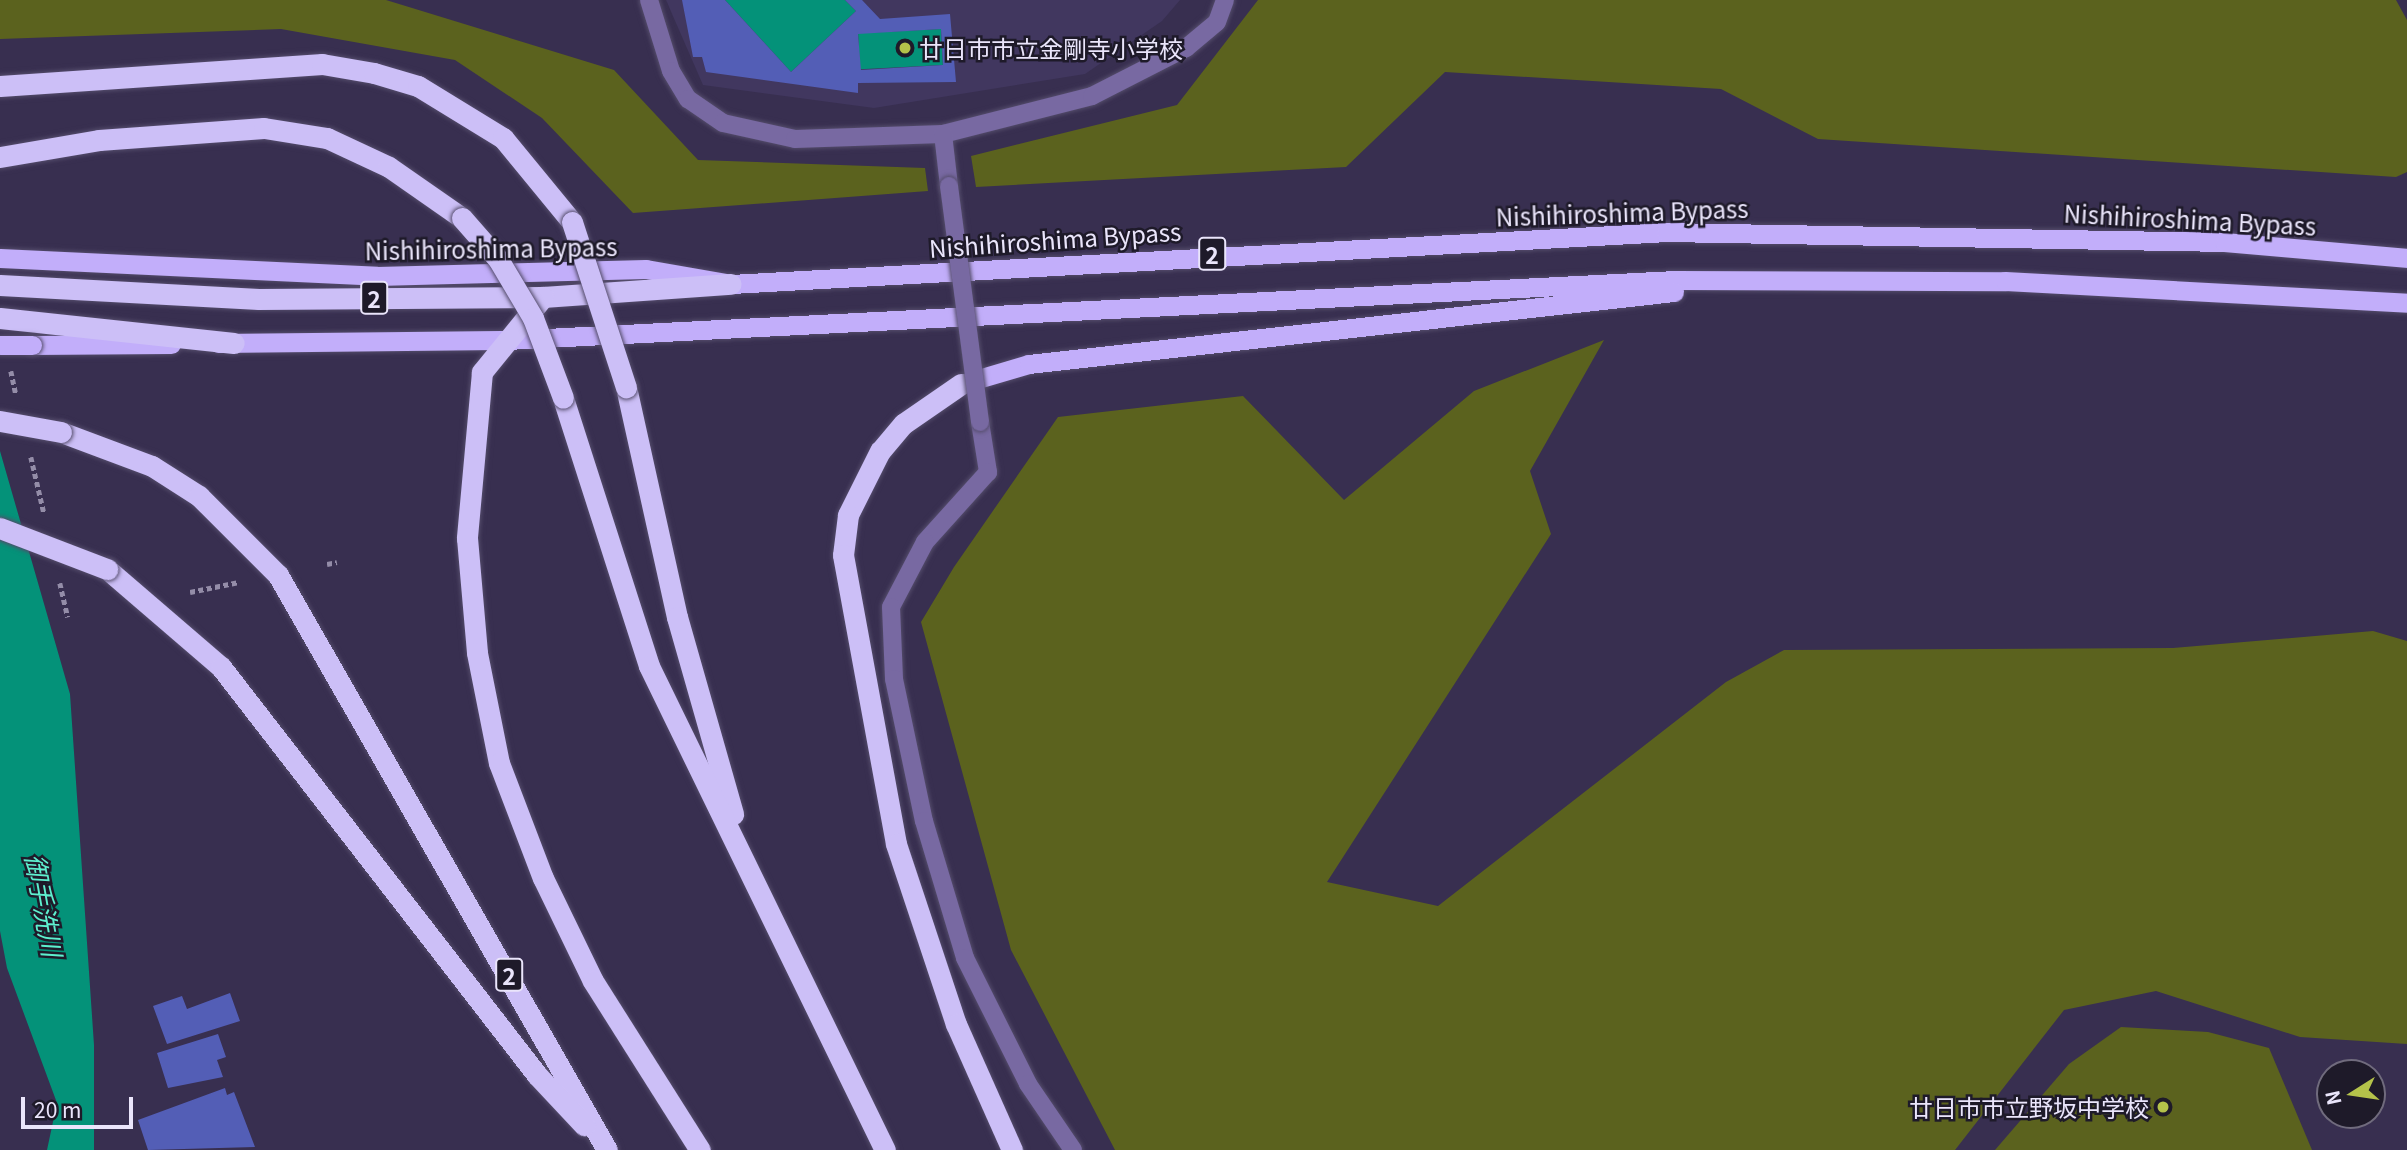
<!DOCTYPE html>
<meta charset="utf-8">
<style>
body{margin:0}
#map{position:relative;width:2407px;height:1150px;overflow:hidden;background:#382f50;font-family:Georgia,"Noto Sans JP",serif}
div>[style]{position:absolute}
.built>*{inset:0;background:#41375f}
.green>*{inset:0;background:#5b621e}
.water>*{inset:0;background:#049279;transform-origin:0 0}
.building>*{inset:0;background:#535eb6}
.path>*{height:4.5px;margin-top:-2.25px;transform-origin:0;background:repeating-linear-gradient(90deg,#948da8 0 5px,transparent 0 8.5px)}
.roads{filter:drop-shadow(0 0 2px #544c6b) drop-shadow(0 0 2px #544c6b)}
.minor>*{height:18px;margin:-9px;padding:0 9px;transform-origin:9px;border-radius:9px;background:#7869a2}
.trunk>*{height:19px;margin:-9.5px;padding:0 9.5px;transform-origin:9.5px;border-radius:9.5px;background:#c2aefa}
.motorway>*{height:21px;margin:-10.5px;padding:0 10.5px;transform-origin:10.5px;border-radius:10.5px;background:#ccbff7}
.bridges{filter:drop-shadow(0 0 2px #544c6b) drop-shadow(0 0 2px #544c6b)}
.minor-bridge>*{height:18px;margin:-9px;padding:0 9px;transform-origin:9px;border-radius:9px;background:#7869a2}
.trunk-bridge>*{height:19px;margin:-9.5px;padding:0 9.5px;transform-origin:9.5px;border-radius:9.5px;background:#c2aefa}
.motorway-bridge>*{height:21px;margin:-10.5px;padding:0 10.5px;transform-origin:10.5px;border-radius:10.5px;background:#ccbff7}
.dots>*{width:19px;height:19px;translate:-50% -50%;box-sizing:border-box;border:4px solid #1e1a29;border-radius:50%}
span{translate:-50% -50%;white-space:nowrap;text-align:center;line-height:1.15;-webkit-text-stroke:5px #1e1a29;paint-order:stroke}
.shield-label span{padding:2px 5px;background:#1e1a29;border:2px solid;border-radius:5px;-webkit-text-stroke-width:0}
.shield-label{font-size:23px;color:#eae5fb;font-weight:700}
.poi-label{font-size:24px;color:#eae5fb}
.left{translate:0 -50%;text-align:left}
.right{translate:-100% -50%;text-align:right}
.street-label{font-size:24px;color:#eae5fb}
.water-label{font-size:26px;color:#5ef0cf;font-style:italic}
.north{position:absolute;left:2316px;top:1059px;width:70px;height:70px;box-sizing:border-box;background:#1e1a29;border:2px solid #706b7d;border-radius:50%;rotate:258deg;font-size:19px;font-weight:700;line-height:28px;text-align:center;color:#eae5fb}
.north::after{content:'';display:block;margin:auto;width:24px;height:32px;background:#b4c24a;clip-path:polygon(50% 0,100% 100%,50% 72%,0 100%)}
.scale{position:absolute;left:21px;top:1097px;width:112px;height:32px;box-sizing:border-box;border:4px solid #eae5fb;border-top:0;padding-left:9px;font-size:21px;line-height:24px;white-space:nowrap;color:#eae5fb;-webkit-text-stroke:5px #1e1a29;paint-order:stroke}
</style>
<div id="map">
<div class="built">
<i style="clip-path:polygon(666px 0,1180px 0,1162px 21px,1085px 74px,874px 108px,703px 85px)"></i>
</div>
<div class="green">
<i style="clip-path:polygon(0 0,386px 0,614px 70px,698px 160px,925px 168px,928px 191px,633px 213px,542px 118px,455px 60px,281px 29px,0 39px)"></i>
<i style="clip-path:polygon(1258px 0,2396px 0,2407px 20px,2407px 172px,2396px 177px,1818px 139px,1721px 89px,1445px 72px,1346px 167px,976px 187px,971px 156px,1177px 105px)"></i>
<i style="clip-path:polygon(1604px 340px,1530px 471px,1551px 534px,1327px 882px,1438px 906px,1726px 682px,1784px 650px,2173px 648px,2373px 631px,2407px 641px,2407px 1044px,2300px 1037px,2156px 991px,2064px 1010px,1955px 1150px,1115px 1150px,1011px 950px,921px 622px,954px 567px,1058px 417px,1243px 396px,1344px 500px,1474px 391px)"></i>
<i style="clip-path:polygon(2121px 1027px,2208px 1032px,2269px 1048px,2312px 1150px,1995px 1150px,2069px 1064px)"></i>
</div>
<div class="water">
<i style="clip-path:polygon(725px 0,845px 0,856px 11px,791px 72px)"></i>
<i style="left:941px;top:29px;width:36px;height:83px;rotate:87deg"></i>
<i style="clip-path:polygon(0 451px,70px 694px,94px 1045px,94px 1150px,47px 1150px,57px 1103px,7px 968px,0 931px)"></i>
</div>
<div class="building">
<i style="clip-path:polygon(evenodd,682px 0,725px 0,791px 72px,856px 11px,845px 0,862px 0,880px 19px,950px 14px,956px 82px,858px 83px,858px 93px,706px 72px,702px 57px,693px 57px,682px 0,941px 29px,943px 65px,861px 70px,858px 34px,941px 29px)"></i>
<i style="clip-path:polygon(230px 993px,240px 1021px,167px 1044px,153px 1006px,182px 996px,187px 1009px)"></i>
<i style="clip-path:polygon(218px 1034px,226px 1057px,217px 1060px,223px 1077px,168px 1088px,157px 1053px)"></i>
<i style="clip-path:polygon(225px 1088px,227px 1095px,234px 1092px,255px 1147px,148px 1150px,138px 1120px)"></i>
</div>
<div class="path">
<i style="left:11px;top:371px;width:24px;rotate:78deg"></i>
<i style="left:31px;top:457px;width:57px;rotate:76.9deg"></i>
<i style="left:327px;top:564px;width:10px;rotate:-11deg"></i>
<i style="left:60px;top:583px;width:35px;rotate:77deg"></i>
<i style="left:190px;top:592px;width:50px;rotate:-11.5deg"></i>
</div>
<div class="roads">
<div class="minor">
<i style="left:649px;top:0;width:74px;rotate:72.8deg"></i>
<i style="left:671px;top:71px;width:33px;rotate:59deg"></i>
<i style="left:688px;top:99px;width:42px;rotate:34.4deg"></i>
<i style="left:723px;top:123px;width:74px;rotate:12.5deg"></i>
<i style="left:795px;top:139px;width:148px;rotate:-1.9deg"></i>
<i style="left:943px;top:134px;width:154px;rotate:-14.3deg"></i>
<i style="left:1092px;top:96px;width:106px;rotate:-27.1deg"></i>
<i style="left:1186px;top:48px;width:40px;rotate:-40deg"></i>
<i style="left:1217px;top:22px;width:23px;rotate:-70deg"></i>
<i style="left:943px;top:134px;width:52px;rotate:83.4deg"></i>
<i style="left:980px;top:422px;width:51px;rotate:80.9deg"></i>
<i style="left:988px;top:472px;width:94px;rotate:132deg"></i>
<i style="left:925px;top:542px;width:73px;rotate:117.6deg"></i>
<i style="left:891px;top:607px;width:72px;rotate:87.6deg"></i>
<i style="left:894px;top:679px;width:145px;rotate:78.1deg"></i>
<i style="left:924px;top:821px;width:143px;rotate:73.3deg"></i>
<i style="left:965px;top:958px;width:141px;rotate:63.4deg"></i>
<i style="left:1028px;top:1084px;width:80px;rotate:55.7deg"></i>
</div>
<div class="trunk">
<i style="left:0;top:258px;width:377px;rotate:2.7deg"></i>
<i style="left:377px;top:276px;width:269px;rotate:-1.5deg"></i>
<i style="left:646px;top:269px;width:86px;rotate:10deg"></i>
<i style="left:731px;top:284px;width:936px;rotate:-3.18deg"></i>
<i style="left:1666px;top:232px;width:559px;rotate:1.02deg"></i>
<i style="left:2225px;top:242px;width:183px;rotate:5deg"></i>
<i style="left:218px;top:343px;width:289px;rotate:-0.6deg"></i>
<i style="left:507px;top:340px;width:1171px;rotate:-2.94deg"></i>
<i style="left:1676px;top:280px;width:329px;rotate:0.2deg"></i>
<i style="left:2005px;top:281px;width:403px;rotate:3.1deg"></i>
<i style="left:32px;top:345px;width:139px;rotate:-0.4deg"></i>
<i style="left:961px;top:384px;width:71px;rotate:-16.4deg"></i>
<i style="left:1029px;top:364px;width:649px;rotate:-6.37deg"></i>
</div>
<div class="motorway">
<i style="left:0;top:86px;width:323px;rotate:-3.9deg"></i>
<i style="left:322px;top:64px;width:53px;rotate:9.8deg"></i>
<i style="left:374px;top:73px;width:46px;rotate:16.5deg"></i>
<i style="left:418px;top:86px;width:100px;rotate:31.5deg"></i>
<i style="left:503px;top:138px;width:109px;rotate:50.6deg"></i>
<i style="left:0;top:157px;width:100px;rotate:-9.7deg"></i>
<i style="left:99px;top:140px;width:165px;rotate:-4.2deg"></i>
<i style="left:264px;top:128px;width:64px;rotate:9deg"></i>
<i style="left:327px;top:138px;width:68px;rotate:25.1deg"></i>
<i style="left:389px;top:167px;width:89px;rotate:34.9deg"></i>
<i style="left:0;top:285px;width:259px;rotate:3.1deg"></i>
<i style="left:259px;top:299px;width:284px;rotate:-0.4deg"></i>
<i style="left:543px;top:297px;width:188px;rotate:-4deg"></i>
<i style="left:543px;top:297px;width:97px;rotate:129.1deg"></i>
<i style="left:482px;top:372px;width:167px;rotate:95.2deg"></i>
<i style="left:467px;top:538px;width:115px;rotate:85deg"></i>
<i style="left:477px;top:653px;width:112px;rotate:78.7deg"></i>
<i style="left:499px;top:763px;width:123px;rotate:69.1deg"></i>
<i style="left:543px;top:878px;width:114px;rotate:64.1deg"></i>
<i style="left:593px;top:981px;width:200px;rotate:57.7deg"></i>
<i style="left:0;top:318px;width:235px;rotate:6.1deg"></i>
<i style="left:961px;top:384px;width:70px;rotate:145.4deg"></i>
<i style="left:903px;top:424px;width:35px;rotate:130deg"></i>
<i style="left:880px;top:451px;width:72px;rotate:116.6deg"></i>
<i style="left:848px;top:515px;width:40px;rotate:97.1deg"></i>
<i style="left:843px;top:555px;width:294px;rotate:79.6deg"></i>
<i style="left:896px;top:844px;width:190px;rotate:71.6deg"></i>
<i style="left:956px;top:1024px;width:138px;rotate:66deg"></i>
<i style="left:626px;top:387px;width:236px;rotate:77.5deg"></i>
<i style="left:677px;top:617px;width:205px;rotate:74.1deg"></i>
<i style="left:563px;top:398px;width:281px;rotate:72.2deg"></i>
<i style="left:649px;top:666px;width:538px;rotate:64.01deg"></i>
<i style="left:61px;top:432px;width:97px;rotate:20.5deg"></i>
<i style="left:152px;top:466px;width:56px;rotate:32.6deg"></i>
<i style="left:199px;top:496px;width:112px;rotate:45deg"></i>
<i style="left:278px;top:575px;width:662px;rotate:60.22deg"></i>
<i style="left:107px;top:569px;width:150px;rotate:40.7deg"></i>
<i style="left:221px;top:667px;width:516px;rotate:52.24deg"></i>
<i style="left:537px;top:1075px;width:69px;rotate:46.8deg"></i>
</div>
</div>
<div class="bridges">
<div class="minor-bridge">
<i style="left:949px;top:186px;width:238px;rotate:82.5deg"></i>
</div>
<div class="trunk-bridge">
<i style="left:0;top:345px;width:32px"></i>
</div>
<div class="motorway-bridge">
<i style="left:462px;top:218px;width:55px;rotate:48.7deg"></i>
<i style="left:498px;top:259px;width:69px;rotate:59.3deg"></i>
<i style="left:533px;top:318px;width:85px;rotate:69.4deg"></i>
<i style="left:572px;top:222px;width:174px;rotate:71.9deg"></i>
<i style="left:0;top:421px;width:62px;rotate:10.2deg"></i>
<i style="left:0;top:528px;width:115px;rotate:21deg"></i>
</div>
</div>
<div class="dots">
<i style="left:905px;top:48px;background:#b4c24a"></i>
<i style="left:2163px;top:1107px;background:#b4c24a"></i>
</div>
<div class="shield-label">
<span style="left:1212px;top:254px">2</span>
<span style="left:374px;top:298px">2</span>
<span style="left:509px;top:975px">2</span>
</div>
<div class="poi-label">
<span class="left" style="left:919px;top:48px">廿日市市立金剛寺小学校</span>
<span class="right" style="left:2149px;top:1107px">廿日市市立野坂中学校</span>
</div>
<div class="street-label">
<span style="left:1622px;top:212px;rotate:-2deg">Nishihiroshima Bypass</span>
<span style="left:2190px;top:219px;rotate:3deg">Nishihiroshima Bypass</span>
<span style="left:1055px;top:239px;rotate:-4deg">Nishihiroshima Bypass</span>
<span style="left:491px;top:248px;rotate:-1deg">Nishihiroshima Bypass</span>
</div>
<div class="water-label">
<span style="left:45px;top:905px;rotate:80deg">御手洗川</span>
</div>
<div class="north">N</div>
<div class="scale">20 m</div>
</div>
